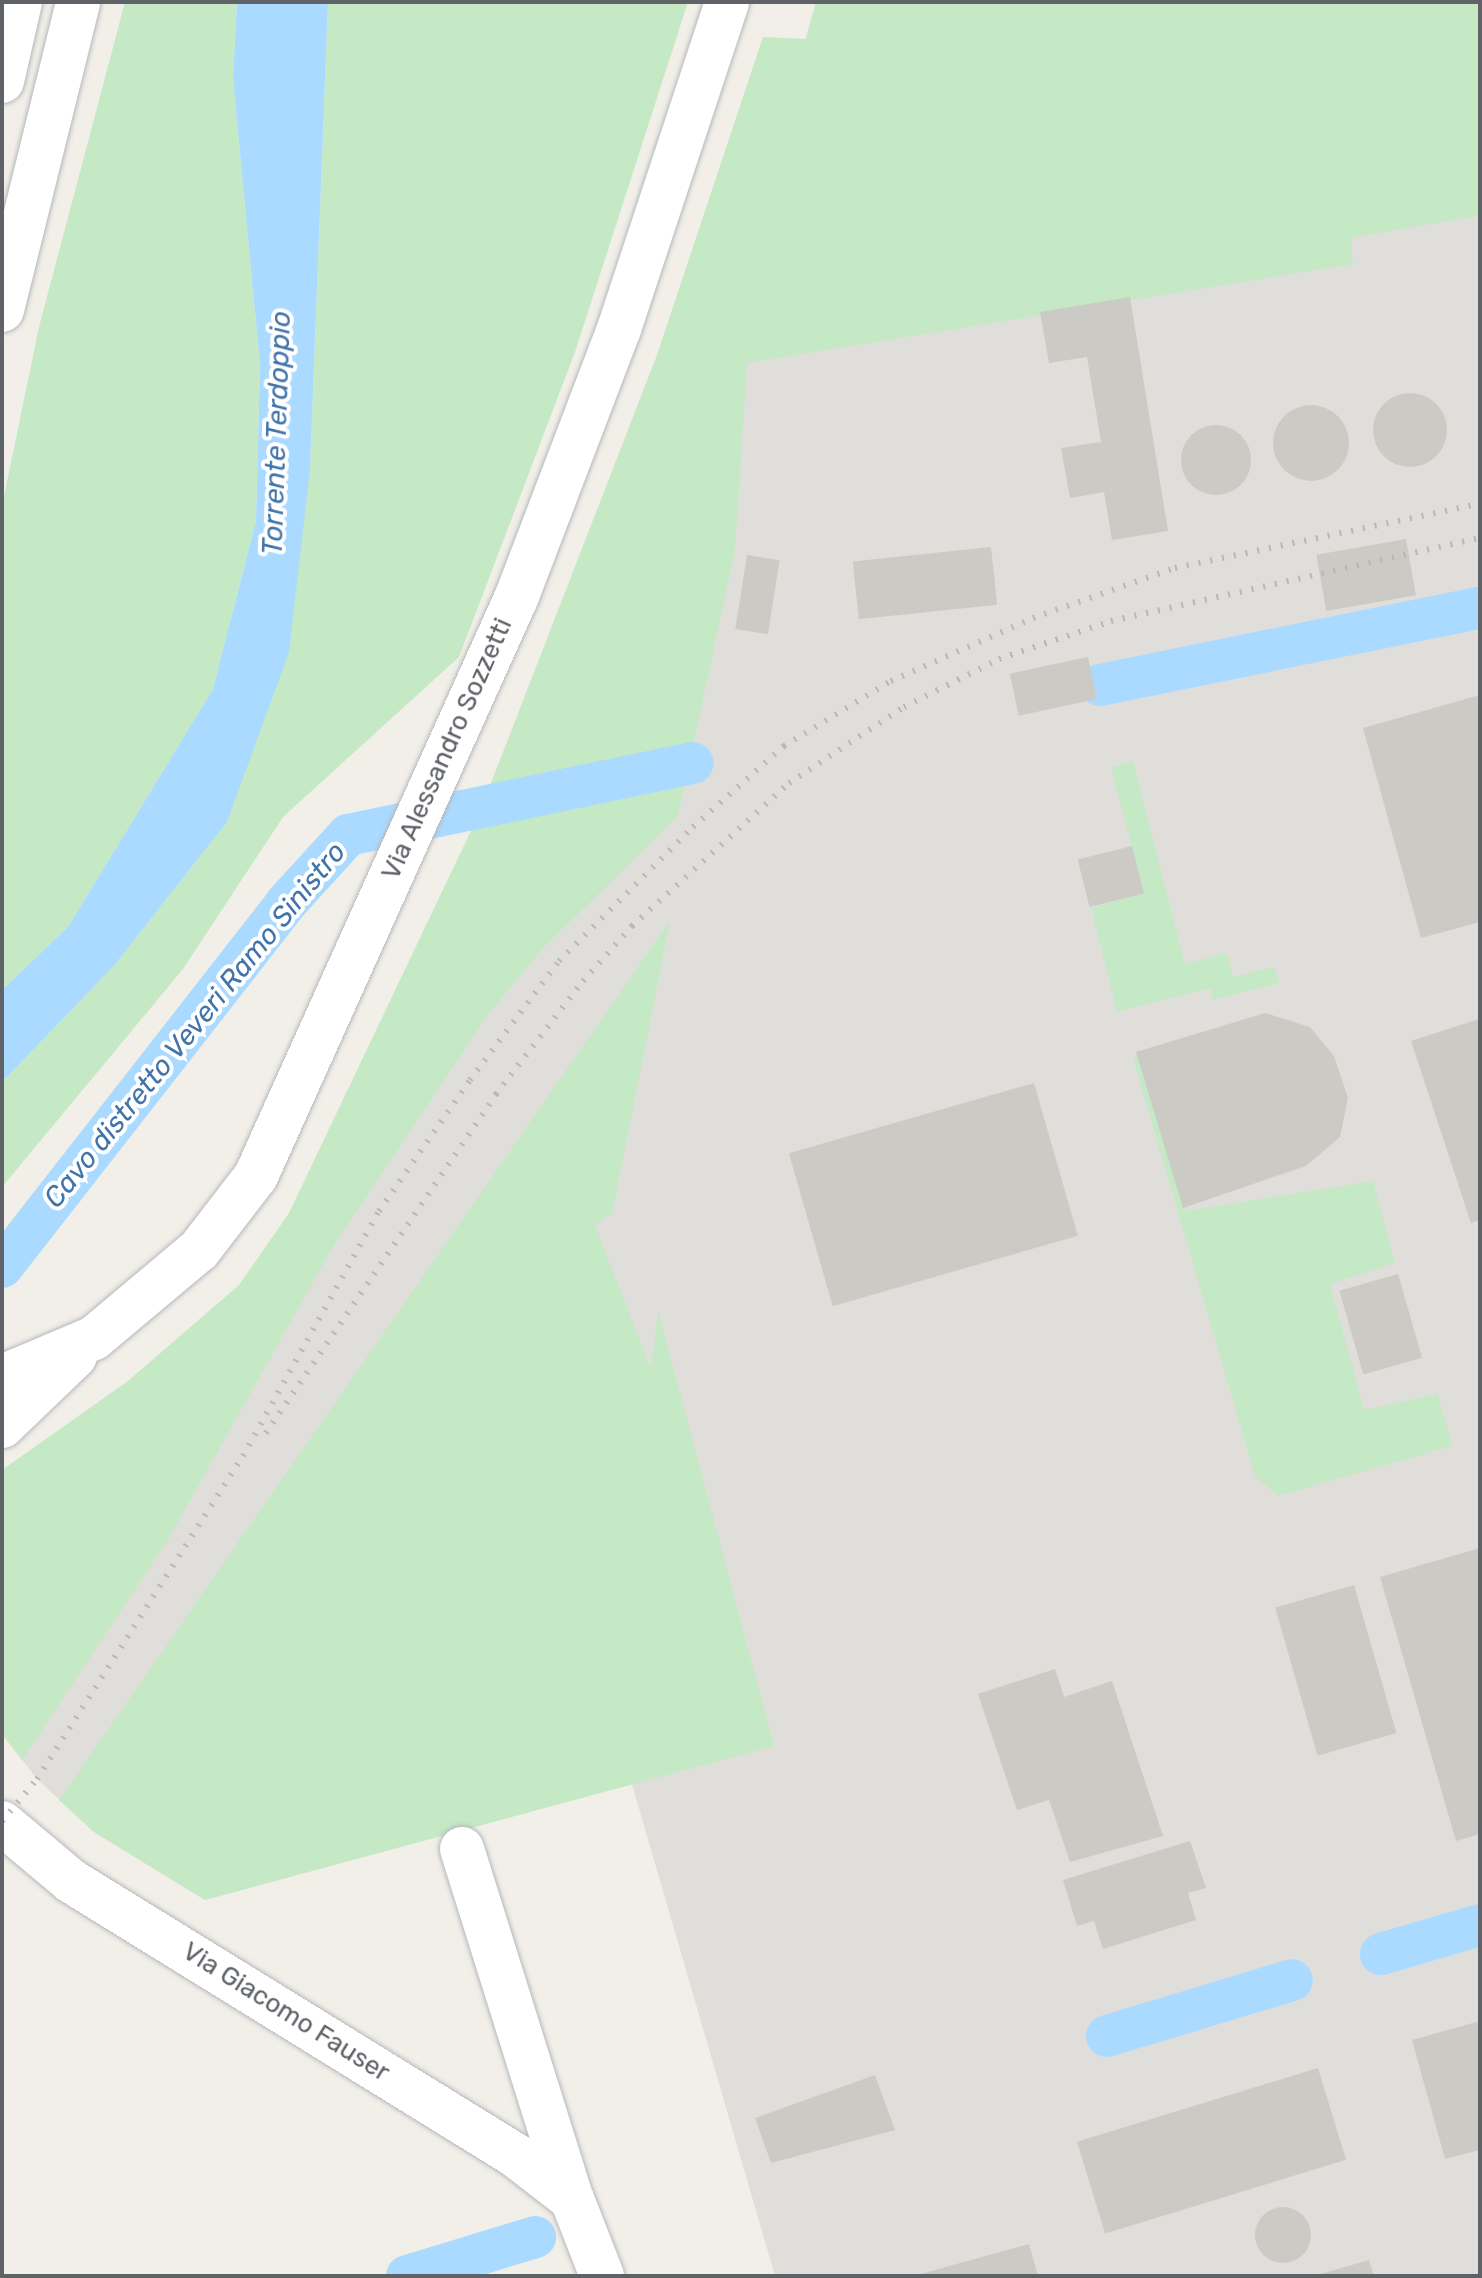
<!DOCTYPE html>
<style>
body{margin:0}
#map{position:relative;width:1482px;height:2278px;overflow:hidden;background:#f1efe8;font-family:Rubik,sans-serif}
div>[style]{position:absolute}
.industrial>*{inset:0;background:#e0deda}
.green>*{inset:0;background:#c5e8c5}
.water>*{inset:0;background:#aadaff}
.canal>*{height:42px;margin:-21px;padding:0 21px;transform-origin:21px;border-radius:21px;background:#aadaff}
.building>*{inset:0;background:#cccac5;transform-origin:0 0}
.round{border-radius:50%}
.roads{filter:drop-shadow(0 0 2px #b5b8bc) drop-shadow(0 0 2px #b5b8bc)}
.minor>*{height:44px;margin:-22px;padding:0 22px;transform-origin:22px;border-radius:22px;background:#fff}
.rail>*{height:6px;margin-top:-3px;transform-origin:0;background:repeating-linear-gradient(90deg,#b6b7b8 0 2px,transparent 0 12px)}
span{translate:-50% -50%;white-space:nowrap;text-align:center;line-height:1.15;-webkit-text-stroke:8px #fff;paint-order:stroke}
.street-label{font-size:26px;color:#5f6368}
.water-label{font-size:28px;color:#4174aa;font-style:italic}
.frame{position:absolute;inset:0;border:4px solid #5f6368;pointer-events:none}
</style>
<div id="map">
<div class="industrial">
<i style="clip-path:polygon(816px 2px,1480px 2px,1480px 2276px,775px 2276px,631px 1781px,205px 1900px,94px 1832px,37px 1779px,2px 1734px,261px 1321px,779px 133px)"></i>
</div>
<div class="green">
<i style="clip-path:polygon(125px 2px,237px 2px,233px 79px,260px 365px,256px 521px,213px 689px,68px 927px,2px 990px,2px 506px,39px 327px)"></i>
<i style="clip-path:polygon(328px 2px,688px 2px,575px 352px,459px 657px,283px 817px,183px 969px,2px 1187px,2px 1082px,113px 967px,227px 822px,310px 469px)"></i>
<i style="clip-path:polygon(816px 2px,1480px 2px,1480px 226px,1477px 216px,1351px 238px,1353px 264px,747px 363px,735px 550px,678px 816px,541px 950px,487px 1016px,335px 1243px,166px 1543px,22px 1760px,2px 1734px,2px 1470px,128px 1381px,239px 1285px,289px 1213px,479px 814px,657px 355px,763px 37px,806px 39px)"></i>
<i style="clip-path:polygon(1133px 761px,1185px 964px,1227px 953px,1233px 977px,1275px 967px,1279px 983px,1213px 1000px,1210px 988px,1117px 1012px,1091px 908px,1144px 893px,1111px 767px)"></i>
<i style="clip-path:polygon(670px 921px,612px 1214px,595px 1225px,651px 1369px,658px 1310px,774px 1746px,205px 1900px,94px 1832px,59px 1800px)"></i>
<i style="clip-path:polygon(1140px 1055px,1187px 1211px,1373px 1181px,1395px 1263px,1330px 1284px,1364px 1410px,1438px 1394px,1452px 1446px,1278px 1496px,1255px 1476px,1133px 1058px)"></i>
</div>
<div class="water">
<i style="clip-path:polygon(237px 2px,328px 2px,310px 469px,289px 652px,227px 822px,113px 967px,2px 1082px,2px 990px,68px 927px,213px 689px,256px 521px,260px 365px,233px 79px)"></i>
</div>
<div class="canal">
<i style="left:1100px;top:685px;width:388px;rotate:-11.5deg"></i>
<i style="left:2px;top:1267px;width:462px;rotate:-52deg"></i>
<i style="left:286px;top:903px;width:92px;rotate:-47.6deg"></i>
<i style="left:348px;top:835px;width:352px;rotate:-11.8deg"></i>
<i style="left:1381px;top:1954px;width:103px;rotate:-16.3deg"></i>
<i style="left:1107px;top:2036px;width:193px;rotate:-16.8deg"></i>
<i style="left:407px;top:2276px;width:134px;rotate:-16.9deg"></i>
</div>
<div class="building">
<i style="clip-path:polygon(1130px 297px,1168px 531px,1112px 540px,1104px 492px,1070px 498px,1061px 448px,1101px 442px,1087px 357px,1049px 363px,1040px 312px)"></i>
<i class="round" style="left:1373px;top:393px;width:74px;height:74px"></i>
<i class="round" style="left:1273px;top:405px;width:76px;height:76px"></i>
<i class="round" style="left:1181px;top:425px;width:70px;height:70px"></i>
<i style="left:1406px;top:539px;width:57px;height:91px;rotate:80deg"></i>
<i style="left:991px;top:547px;width:58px;height:139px;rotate:84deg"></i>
<i style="left:747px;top:555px;width:33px;height:75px;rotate:9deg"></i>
<i style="left:1088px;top:657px;width:43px;height:80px;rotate:78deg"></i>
<i style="clip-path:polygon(1480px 695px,1480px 922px,1421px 938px,1363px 728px)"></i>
<i style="left:1132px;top:846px;width:49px;height:56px;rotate:76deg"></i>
<i style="clip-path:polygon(1265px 1013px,1310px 1027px,1334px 1056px,1348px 1098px,1340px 1137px,1306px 1166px,1183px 1208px,1136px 1052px)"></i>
<i style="clip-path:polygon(1479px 1019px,1480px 1220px,1471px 1223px,1411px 1041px)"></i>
<i style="left:1034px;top:1083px;width:159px;height:255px;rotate:74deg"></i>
<i style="left:1398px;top:1274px;width:87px;height:61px;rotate:74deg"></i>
<i style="clip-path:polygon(1480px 1548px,1480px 1834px,1456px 1841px,1380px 1577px)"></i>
<i style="left:1354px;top:1585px;width:154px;height:82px;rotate:74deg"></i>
<i style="clip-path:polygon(1055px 1669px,1064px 1697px,1112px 1681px,1163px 1836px,1070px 1862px,1049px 1800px,1017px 1810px,978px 1694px)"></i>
<i style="clip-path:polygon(1190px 1841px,1206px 1888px,1188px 1893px,1196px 1920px,1103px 1949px,1094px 1921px,1077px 1926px,1063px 1880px)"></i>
<i style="clip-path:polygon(1480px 2021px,1480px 2150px,1445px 2159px,1412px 2040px)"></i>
<i style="left:1318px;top:2068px;width:96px;height:252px;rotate:73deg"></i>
<i style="clip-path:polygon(875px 2075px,895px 2130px,771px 2163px,755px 2118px)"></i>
<i class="round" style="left:1255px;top:2207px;width:56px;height:56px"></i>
<i style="clip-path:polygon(1029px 2244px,1038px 2276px,917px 2276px,917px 2275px)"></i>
<i style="clip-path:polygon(1369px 2260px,1374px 2276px,1317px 2276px,1317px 2275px)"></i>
</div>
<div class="roads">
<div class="minor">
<i style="left:2px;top:81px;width:81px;rotate:-77.2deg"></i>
<i style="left:2px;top:310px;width:317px;rotate:-76.1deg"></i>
<i style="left:2px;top:1377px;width:100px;rotate:-23deg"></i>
<i style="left:94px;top:1338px;width:137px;rotate:-40deg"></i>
<i style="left:199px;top:1250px;width:93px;rotate:-52.4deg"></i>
<i style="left:256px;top:1176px;width:636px;rotate:-65.77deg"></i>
<i style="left:517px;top:596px;width:286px;rotate:-69.1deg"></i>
<i style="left:619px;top:329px;width:344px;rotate:-71.7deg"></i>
<i style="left:2px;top:1426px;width:101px;rotate:-43.8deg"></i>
<i style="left:2px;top:1823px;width:90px;rotate:40deg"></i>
<i style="left:71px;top:1881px;width:522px;rotate:31.68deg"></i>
<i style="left:515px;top:2155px;width:72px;rotate:37.7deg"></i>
<i style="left:572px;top:2199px;width:83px;rotate:68.7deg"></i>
<i style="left:462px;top:1849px;width:367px;rotate:72.6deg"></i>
</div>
</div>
<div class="rail">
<i style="left:266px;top:1433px;width:410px;rotate:-55.8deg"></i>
<i style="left:496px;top:1094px;width:143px;rotate:-52.4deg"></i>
<i style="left:583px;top:981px;width:74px;rotate:-48.3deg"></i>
<i style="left:632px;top:926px;width:212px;rotate:-42.3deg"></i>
<i style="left:789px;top:783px;width:138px;rotate:-33.5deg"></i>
<i style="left:904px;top:707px;width:106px;rotate:-26.8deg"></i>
<i style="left:999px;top:659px;width:118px;rotate:-18.7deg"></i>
<i style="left:1111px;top:621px;width:378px;rotate:-12.7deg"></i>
<i style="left:2px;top:1821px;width:55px;rotate:-50.2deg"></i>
<i style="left:37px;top:1779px;width:383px;rotate:-57.5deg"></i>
<i style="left:243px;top:1456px;width:280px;rotate:-61deg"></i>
<i style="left:379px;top:1211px;width:160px;rotate:-55.2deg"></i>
<i style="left:470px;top:1080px;width:149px;rotate:-53.2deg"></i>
<i style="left:559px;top:961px;width:190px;rotate:-45deg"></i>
<i style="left:693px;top:827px;width:122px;rotate:-41.7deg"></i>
<i style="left:784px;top:746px;width:125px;rotate:-31.3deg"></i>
<i style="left:891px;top:681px;width:155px;rotate:-23.9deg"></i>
<i style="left:1033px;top:618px;width:151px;rotate:-19.4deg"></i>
<i style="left:1175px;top:568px;width:312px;rotate:-11.9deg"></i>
</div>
<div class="street-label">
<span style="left:447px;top:749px;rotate:-66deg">Via Alessandro Sozzetti</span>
<span style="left:286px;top:2012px;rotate:32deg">Via Giacomo Fauser</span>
</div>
<div class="water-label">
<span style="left:277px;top:433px;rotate:-88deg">Torrente Terdoppio</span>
<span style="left:195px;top:1025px;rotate:-51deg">Cavo distretto Veveri Ramo Sinistro</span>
</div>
<div class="frame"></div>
</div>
